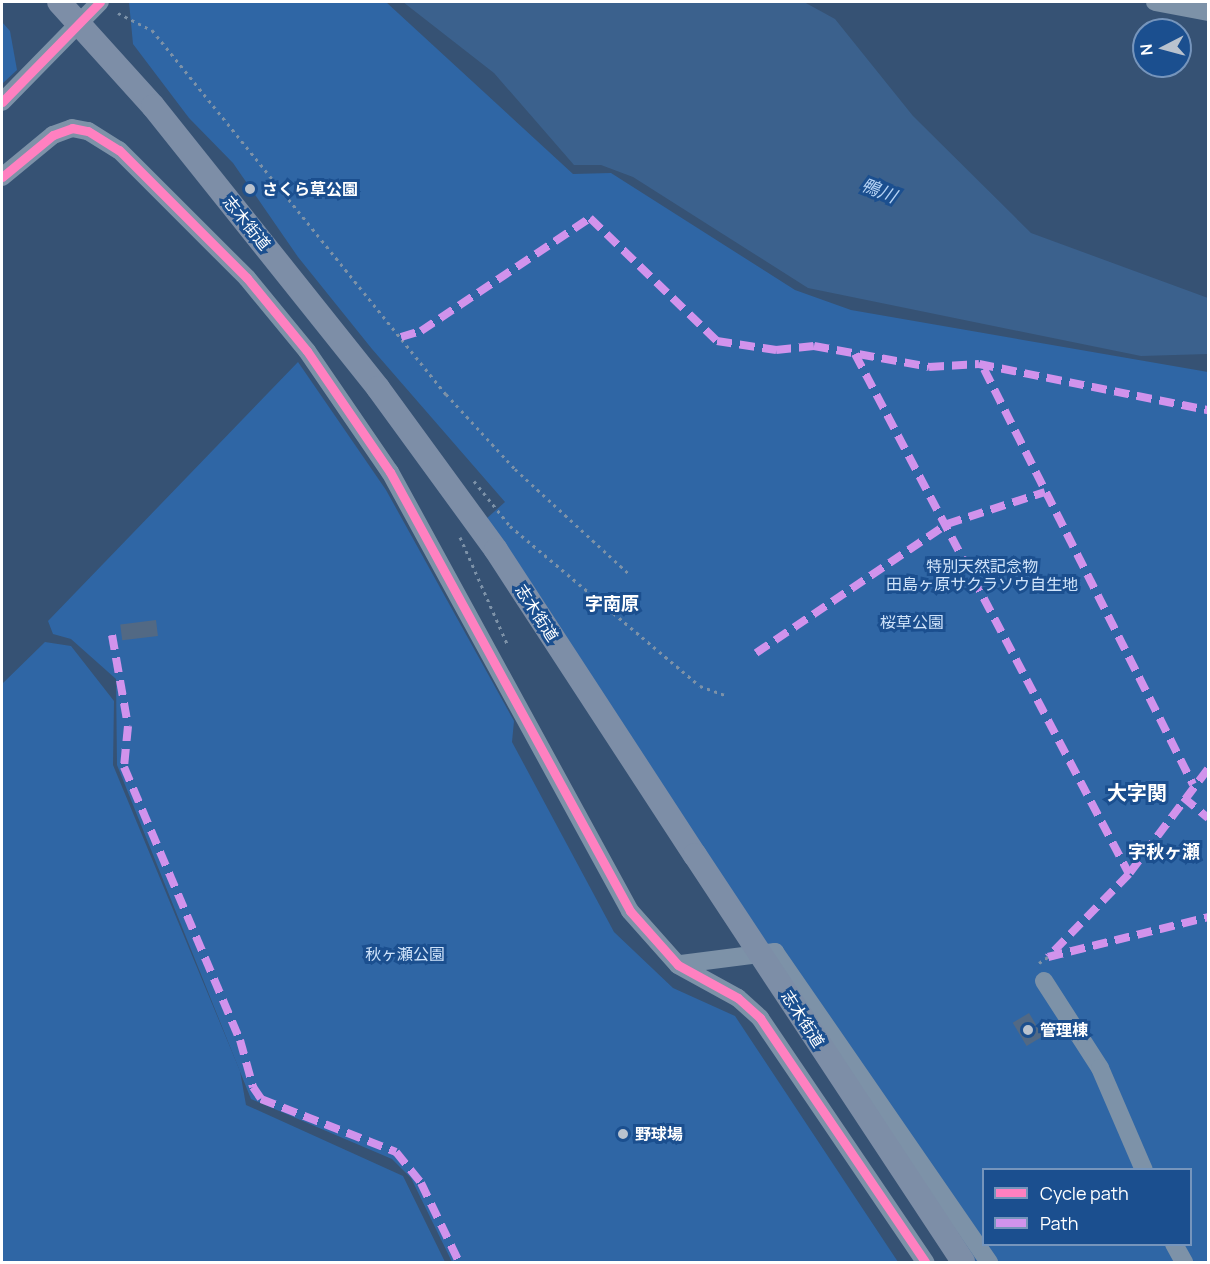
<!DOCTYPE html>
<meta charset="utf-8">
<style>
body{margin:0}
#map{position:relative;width:1210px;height:1264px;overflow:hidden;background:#365274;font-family:Manrope,"Noto Sans JP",sans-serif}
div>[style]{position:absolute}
.green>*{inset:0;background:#2f66a5}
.water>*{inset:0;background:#3b618d}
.building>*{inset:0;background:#526984;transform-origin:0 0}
.path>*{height:3px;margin-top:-1.5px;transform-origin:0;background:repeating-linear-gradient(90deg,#7d92a8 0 3px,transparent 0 7.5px)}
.minor>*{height:18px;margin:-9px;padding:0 9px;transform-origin:9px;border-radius:9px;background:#7d92a8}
.major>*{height:24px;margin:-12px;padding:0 12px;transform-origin:12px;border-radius:12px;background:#7d8ea7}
.major-bridge>*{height:24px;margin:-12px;padding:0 12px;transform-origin:12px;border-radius:12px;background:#7d8ea7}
.quiet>*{height:8px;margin-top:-4px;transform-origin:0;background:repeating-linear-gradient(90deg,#d193ec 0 15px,transparent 0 23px)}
.cycleway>*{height:9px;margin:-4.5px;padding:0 4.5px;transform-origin:4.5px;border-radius:4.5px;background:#ff80c0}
.dots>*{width:16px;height:16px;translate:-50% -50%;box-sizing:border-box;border:3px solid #1b4f8f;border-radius:50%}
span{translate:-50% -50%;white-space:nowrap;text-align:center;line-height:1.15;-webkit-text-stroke:6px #1b4f8f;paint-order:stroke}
.poi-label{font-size:16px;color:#fff;font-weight:700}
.left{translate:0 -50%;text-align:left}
.street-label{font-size:16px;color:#fff}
.park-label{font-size:16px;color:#cfe3fa}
.water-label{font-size:18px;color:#b5d3f5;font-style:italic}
.neighbourhood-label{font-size:18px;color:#fff;font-weight:700}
.quarter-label{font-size:20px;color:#fff;font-weight:700}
.frame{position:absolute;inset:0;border:3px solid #fff;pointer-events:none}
.legend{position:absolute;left:982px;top:1168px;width:210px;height:78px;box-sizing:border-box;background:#1b4f8f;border:2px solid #7695bc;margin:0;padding:8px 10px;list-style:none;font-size:18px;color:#fff}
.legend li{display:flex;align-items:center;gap:12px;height:30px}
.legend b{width:30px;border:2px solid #7695bc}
.north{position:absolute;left:1132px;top:18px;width:60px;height:60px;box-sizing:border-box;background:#1b4f8f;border:2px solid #7695bc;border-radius:50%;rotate:264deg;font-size:16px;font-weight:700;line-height:24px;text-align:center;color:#fff}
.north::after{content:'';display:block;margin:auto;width:21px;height:27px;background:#b9c2ce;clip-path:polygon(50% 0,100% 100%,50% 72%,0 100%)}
</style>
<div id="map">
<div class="green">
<i style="clip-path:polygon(evenodd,129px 2px,386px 2px,573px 174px,611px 173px,795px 290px,851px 310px,1208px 372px,1208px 1262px,976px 1262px,486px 519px,505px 502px,372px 349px,298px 257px,233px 163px,189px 118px,133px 44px,129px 2px,984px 1170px,1190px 1170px,1190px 1244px,984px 1244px,984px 1170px)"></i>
<i style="clip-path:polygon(2px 22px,10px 31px,17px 70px,2px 84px)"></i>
<i style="clip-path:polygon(298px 362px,386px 490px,514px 721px,512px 742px,614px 932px,673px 988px,735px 1016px,898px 1262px,452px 1262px,411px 1178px,392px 1159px,251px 1099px,117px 765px,116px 679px,71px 639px,53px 634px,48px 621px)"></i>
<i style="clip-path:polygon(45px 642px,71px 646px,114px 701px,113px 765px,240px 1071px,246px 1105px,403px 1176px,445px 1262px,2px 1262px,2px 684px)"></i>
</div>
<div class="water">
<i style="clip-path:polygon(403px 2px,804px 2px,835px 19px,913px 116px,1031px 233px,1208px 298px,1208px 354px,1141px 356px,808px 288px,633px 177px,601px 165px,574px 165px,494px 73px)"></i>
</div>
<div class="building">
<i style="left:156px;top:620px;width:16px;height:36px;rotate:83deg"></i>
<i style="left:1029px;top:1013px;width:27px;height:19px;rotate:59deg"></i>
</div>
<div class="path">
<i style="left:118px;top:13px;width:38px;rotate:27deg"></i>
<i style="left:152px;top:30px;width:468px;rotate:51.1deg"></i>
<i style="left:446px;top:394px;width:102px;rotate:47.4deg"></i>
<i style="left:515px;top:469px;width:154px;rotate:42.6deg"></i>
<i style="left:474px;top:481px;width:58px;rotate:51.3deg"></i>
<i style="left:510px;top:526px;width:248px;rotate:40.1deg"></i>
<i style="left:700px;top:686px;width:29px;rotate:20deg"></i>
<i style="left:460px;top:537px;width:119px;rotate:66.2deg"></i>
<i style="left:1039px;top:963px;width:11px;rotate:-34deg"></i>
</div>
<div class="minor">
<i style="left:1155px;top:2px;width:54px;rotate:10.7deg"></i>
<i style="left:2px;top:102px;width:140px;rotate:-45.6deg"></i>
<i style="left:2px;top:177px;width:66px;rotate:-39.5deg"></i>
<i style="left:53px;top:135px;width:20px;rotate:-20deg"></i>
<i style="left:72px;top:128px;width:16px;rotate:11deg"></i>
<i style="left:88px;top:131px;width:36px;rotate:32deg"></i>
<i style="left:119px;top:150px;width:181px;rotate:45deg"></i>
<i style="left:247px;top:278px;width:94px;rotate:50.6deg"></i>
<i style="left:307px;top:351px;width:147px;rotate:55.6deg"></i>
<i style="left:390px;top:472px;width:500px;rotate:61.33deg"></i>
<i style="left:630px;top:911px;width:72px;rotate:48.4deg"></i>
<i style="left:678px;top:965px;width:68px;rotate:28.8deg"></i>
<i style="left:738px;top:998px;width:30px;rotate:42deg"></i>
<i style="left:760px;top:1018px;width:295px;rotate:55.9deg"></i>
<i style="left:681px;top:964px;width:95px;rotate:-7.3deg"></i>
<i style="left:775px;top:952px;width:377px;rotate:55.4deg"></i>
<i style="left:1044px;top:981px;width:103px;rotate:57.2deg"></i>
<i style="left:1100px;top:1068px;width:111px;rotate:66.7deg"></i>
<i style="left:1174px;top:1244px;width:21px;rotate:61deg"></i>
</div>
<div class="major">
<i style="left:59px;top:2px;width:140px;rotate:47.9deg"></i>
<i style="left:153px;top:106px;width:361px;rotate:51.4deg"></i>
<i style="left:378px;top:388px;width:200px;rotate:53.9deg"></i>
<i style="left:496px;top:550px;width:364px;rotate:56.9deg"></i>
</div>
<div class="major-bridge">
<i style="left:695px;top:855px;width:487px;rotate:56.6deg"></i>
</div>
<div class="quiet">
<i style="left:401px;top:337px;width:21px;rotate:-17deg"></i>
<i style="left:421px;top:331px;width:203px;rotate:-33.8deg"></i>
<i style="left:590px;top:218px;width:177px;rotate:44.1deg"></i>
<i style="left:717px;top:341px;width:60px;rotate:8.7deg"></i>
<i style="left:776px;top:350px;width:38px;rotate:-6deg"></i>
<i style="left:814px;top:346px;width:117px;rotate:10.3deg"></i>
<i style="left:929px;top:367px;width:50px;rotate:-3.4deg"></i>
<i style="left:979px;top:364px;width:234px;rotate:11.4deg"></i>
<i style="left:855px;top:354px;width:588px;rotate:62.21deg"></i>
<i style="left:984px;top:369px;width:465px;rotate:63.3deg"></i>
<i style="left:112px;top:635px;width:92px;rotate:80deg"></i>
<i style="left:128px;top:726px;width:41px;rotate:95.6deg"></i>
<i style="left:124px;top:767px;width:297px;rotate:67deg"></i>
<i style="left:240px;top:1040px;width:49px;rotate:74.5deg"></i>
<i style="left:253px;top:1087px;width:14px;rotate:56deg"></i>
<i style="left:261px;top:1099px;width:145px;rotate:21.4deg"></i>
<i style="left:396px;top:1152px;width:40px;rotate:51deg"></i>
<i style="left:421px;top:1183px;width:88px;rotate:64.3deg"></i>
<i style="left:756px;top:653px;width:230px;rotate:-34deg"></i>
<i style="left:947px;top:524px;width:103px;rotate:-18.1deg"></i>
<i style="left:1208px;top:769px;width:131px;rotate:127deg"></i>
<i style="left:1129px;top:874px;width:116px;rotate:134.3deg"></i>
<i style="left:1048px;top:957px;width:165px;rotate:-14deg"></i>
<i style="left:1183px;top:797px;width:33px;rotate:40deg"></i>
</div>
<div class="cycleway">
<i style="left:2px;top:102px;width:140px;rotate:-45.6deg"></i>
<i style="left:2px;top:177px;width:66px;rotate:-39.5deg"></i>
<i style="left:53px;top:135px;width:20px;rotate:-20deg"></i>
<i style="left:72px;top:128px;width:16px;rotate:11deg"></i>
<i style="left:88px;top:131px;width:36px;rotate:32deg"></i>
<i style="left:119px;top:150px;width:181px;rotate:45deg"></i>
<i style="left:247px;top:278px;width:94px;rotate:50.6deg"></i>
<i style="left:307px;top:351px;width:147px;rotate:55.6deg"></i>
<i style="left:390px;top:472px;width:500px;rotate:61.33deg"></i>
<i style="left:630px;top:911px;width:72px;rotate:48.4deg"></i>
<i style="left:678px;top:965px;width:68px;rotate:28.8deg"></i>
<i style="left:738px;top:998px;width:30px;rotate:42deg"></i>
<i style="left:760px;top:1018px;width:295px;rotate:55.9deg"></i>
</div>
<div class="dots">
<i style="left:250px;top:189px;background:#b9c2ce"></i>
<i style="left:1028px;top:1030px;background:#b9c2ce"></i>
<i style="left:623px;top:1134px;background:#b9c2ce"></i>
</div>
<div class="poi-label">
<span class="left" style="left:262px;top:189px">さくら草公園</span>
<span class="left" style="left:1040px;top:1030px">管理棟</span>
<span class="left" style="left:635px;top:1134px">野球場</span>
</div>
<div class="street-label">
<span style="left:247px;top:223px;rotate:51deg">志木街道</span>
<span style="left:537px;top:613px;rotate:57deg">志木街道</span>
<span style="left:803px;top:1019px;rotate:57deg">志木街道</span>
</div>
<div class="park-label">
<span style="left:982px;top:575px">特別天然記念物<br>田島ヶ原サクラソウ自生地</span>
<span style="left:912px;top:622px">桜草公園</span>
<span style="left:405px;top:954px">秋ヶ瀬公園</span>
</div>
<div class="water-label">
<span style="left:879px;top:190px;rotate:22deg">鴨川</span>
</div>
<div class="neighbourhood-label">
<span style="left:612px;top:603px">字南原</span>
<span style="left:1164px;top:851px">字秋ヶ瀬</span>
</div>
<div class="quarter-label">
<span style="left:1137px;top:792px">大字関</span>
</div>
<div class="frame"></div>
<ul class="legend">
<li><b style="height:8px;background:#ff80c0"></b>Cycle path</li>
<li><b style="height:8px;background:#d193ec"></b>Path</li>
</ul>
<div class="north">N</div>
</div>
